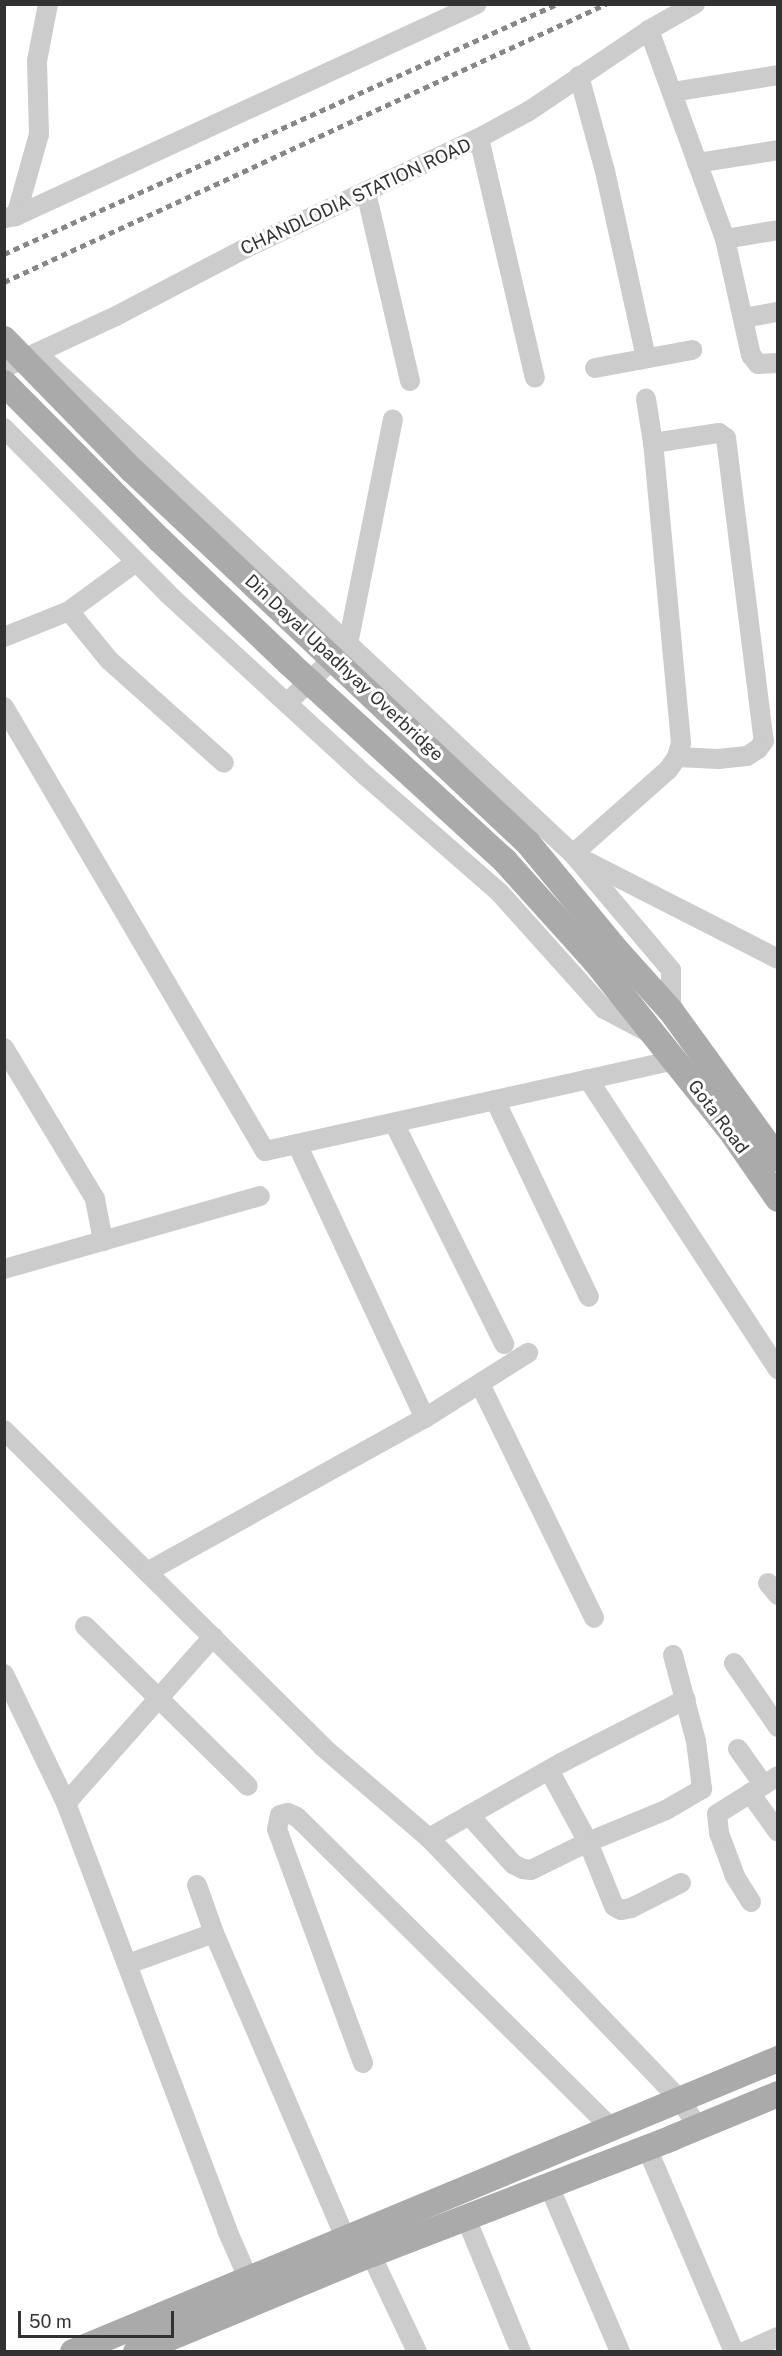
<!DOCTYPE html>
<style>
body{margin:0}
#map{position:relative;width:782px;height:2356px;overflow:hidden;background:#fff;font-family:"Public Sans",sans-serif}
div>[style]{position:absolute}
.minor>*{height:20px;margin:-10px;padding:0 10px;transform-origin:10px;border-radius:10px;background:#ccc}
.major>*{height:26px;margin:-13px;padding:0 13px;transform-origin:13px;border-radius:13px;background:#aaa}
.rail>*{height:4.5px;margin-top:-2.25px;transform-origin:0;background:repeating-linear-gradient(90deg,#878787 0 6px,transparent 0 10.5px)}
span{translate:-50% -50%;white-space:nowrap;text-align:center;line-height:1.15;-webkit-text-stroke:6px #fff;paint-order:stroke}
.street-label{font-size:18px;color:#323232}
.frame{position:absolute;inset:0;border:6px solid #323232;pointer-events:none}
.scale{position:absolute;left:18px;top:2311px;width:156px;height:27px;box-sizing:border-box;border:3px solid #323232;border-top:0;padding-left:8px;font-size:18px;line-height:21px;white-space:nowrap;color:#323232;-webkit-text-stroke:4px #fff;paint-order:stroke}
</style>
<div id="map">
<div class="minor">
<i style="left:649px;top:30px;width:222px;rotate:70deg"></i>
<i style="left:725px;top:239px;width:119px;rotate:77.4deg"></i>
<i style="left:751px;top:355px;width:11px;rotate:52deg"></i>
<i style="left:758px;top:364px;width:20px;rotate:-3deg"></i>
<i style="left:579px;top:76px;width:98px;rotate:74.7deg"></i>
<i style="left:605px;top:171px;width:191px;rotate:77.6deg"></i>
<i style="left:672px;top:92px;width:107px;rotate:-9.1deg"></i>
<i style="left:479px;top:138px;width:246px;rotate:76.9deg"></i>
<i style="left:697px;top:163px;width:82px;rotate:-9.1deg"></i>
<i style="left:366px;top:192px;width:194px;rotate:76.9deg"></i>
<i style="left:16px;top:216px;width:85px;rotate:-74.3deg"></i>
<i style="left:39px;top:134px;width:73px;rotate:-91.6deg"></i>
<i style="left:37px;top:61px;width:58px;rotate:-79.1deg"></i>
<i style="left:4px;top:218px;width:12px;rotate:-9deg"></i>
<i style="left:16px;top:216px;width:507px;rotate:-24.7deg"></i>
<i style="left:725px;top:239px;width:54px;rotate:-9.6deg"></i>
<i style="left:743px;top:318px;width:36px;rotate:-10deg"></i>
<i style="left:37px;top:353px;width:734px;rotate:43.07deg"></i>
<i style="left:573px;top:854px;width:152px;rotate:49.8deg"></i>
<i style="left:671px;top:970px;width:41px;rotate:90deg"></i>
<i style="left:4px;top:368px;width:123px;rotate:-24.9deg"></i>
<i style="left:116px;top:316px;width:147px;rotate:-27.6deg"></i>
<i style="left:246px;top:248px;width:258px;rotate:-25.3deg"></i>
<i style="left:479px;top:138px;width:57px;rotate:-28.4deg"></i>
<i style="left:529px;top:111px;width:145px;rotate:-34deg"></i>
<i style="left:649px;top:30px;width:53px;rotate:-29.5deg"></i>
<i style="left:595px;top:368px;width:99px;rotate:-10.5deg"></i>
<i style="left:4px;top:428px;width:233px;rotate:45.3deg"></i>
<i style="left:168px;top:594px;width:269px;rotate:42.6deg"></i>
<i style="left:366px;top:776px;width:176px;rotate:41.1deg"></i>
<i style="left:499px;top:892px;width:157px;rotate:48.1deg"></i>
<i style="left:604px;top:1009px;width:52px;rotate:27.6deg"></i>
<i style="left:653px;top:443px;width:67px;rotate:-8.6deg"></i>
<i style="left:719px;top:433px;width:9px;rotate:36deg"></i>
<i style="left:726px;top:438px;width:305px;rotate:82.9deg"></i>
<i style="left:764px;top:741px;width:10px;rotate:127deg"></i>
<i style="left:758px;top:749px;width:13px;rotate:148deg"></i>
<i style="left:747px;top:756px;width:29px;rotate:174deg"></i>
<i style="left:718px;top:759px;width:41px;rotate:-177.2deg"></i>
<i style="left:69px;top:611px;width:63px;rotate:50.8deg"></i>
<i style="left:109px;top:660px;width:154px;rotate:41.8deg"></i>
<i style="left:4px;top:637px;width:70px;rotate:-21.8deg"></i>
<i style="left:69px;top:611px;width:83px;rotate:-36.2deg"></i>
<i style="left:287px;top:703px;width:85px;rotate:-44deg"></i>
<i style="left:348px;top:644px;width:229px;rotate:-78.7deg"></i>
<i style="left:4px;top:707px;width:515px;rotate:59.55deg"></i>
<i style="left:265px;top:1151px;width:419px;rotate:-12.5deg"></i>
<i style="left:573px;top:854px;width:127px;rotate:-41.5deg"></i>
<i style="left:668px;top:770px;width:16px;rotate:-55deg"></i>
<i style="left:677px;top:757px;width:15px;rotate:-74deg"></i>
<i style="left:681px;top:743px;width:301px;rotate:-95.3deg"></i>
<i style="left:653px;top:443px;width:45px;rotate:-99deg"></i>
<i style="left:580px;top:858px;width:222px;rotate:27deg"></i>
<i style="left:4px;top:1048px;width:176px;rotate:58.9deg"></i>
<i style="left:95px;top:1199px;width:43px;rotate:79.2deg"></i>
<i style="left:588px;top:1079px;width:347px;rotate:56.8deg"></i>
<i style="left:495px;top:1100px;width:218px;rotate:64.5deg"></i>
<i style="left:394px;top:1123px;width:247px;rotate:63.5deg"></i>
<i style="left:297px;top:1144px;width:302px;rotate:65deg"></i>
<i style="left:4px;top:1269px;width:266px;rotate:-15.9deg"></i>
<i style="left:480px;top:1384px;width:260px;rotate:64deg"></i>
<i style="left:4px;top:1430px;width:451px;rotate:44.8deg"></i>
<i style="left:324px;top:1748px;width:138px;rotate:40.6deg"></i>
<i style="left:429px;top:1838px;width:363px;rotate:46.2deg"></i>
<i style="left:680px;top:2100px;width:32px;rotate:56deg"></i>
<i style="left:147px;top:1572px;width:318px;rotate:-29deg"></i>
<i style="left:425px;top:1418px;width:122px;rotate:-32.3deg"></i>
<i style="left:768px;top:1583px;width:16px;rotate:50deg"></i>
<i style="left:85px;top:1626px;width:228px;rotate:44.5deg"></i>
<i style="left:734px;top:1663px;width:78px;rotate:55.5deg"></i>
<i style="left:4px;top:1674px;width:143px;rotate:64.3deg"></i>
<i style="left:66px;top:1803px;width:456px;rotate:69.3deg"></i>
<i style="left:227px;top:2230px;width:55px;rotate:66.3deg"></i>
<i style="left:738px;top:1749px;width:43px;rotate:54.5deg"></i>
<i style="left:549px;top:1770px;width:82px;rotate:61.6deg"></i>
<i style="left:588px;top:1842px;width:84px;rotate:-22.3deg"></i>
<i style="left:666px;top:1810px;width:42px;rotate:-30.3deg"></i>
<i style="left:702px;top:1789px;width:48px;rotate:-97.1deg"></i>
<i style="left:696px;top:1741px;width:89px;rotate:-105deg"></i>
<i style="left:750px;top:1793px;width:48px;rotate:54.3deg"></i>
<i style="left:66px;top:1803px;width:222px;rotate:-48.5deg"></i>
<i style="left:469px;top:1815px;width:66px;rotate:48.1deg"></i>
<i style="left:513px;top:1864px;width:11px;rotate:27deg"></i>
<i style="left:523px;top:1869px;width:8px;rotate:7deg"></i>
<i style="left:531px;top:1870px;width:64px;rotate:-26.2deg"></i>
<i style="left:588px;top:1842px;width:69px;rotate:67.9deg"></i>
<i style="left:614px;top:1906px;width:8px;rotate:30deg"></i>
<i style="left:621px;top:1910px;width:10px;rotate:-11deg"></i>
<i style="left:631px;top:1908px;width:56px;rotate:-26.6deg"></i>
<i style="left:429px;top:1838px;width:152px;rotate:-29.6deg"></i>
<i style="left:561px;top:1763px;width:140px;rotate:-27.1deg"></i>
<i style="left:197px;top:1885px;width:51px;rotate:70.5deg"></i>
<i style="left:214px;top:1933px;width:331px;rotate:66.7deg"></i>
<i style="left:751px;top:1902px;width:31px;rotate:-122deg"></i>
<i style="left:735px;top:1876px;width:46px;rotate:-110.4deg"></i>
<i style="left:719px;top:1833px;width:19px;rotate:-96deg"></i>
<i style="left:717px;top:1814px;width:72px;rotate:-31.9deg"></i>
<i style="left:128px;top:1964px;width:91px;rotate:-19.8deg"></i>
<i style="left:363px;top:2063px;width:249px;rotate:-110.2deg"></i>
<i style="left:277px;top:1829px;width:14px;rotate:-78deg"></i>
<i style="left:280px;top:1815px;width:8px;rotate:-14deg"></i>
<i style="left:288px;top:1813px;width:10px;rotate:24deg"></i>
<i style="left:297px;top:1817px;width:442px;rotate:44.7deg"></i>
<i style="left:647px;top:2148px;width:222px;rotate:66.9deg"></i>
<i style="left:549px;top:2186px;width:181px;rotate:66.8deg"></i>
<i style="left:466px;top:2218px;width:145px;rotate:67.7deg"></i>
<i style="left:366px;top:2244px;width:119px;rotate:64.7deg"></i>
<i style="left:744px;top:2352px;width:37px;rotate:-24deg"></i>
</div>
<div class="major">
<i style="left:4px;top:339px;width:183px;rotate:45.7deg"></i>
<i style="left:132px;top:470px;width:544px;rotate:43.29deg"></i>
<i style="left:528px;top:843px;width:141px;rotate:50.5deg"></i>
<i style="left:618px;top:952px;width:79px;rotate:48.1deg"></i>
<i style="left:671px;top:1011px;width:183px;rotate:54.1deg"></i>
<i style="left:4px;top:383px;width:221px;rotate:45.2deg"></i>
<i style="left:160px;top:540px;width:178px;rotate:43.6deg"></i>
<i style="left:289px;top:663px;width:293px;rotate:42.5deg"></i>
<i style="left:505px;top:861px;width:135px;rotate:48deg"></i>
<i style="left:595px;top:961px;width:221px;rotate:51.4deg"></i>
<i style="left:733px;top:1134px;width:79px;rotate:55.3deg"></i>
<i style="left:73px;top:2352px;width:763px;rotate:-22.57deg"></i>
<i style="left:136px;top:2352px;width:256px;rotate:-22.6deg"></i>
<i style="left:372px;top:2254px;width:322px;rotate:-21.1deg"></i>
<i style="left:672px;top:2138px;width:115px;rotate:-22.5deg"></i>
</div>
<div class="rail">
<i style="left:4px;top:254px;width:607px;rotate:-24.33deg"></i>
<i style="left:4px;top:282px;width:663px;rotate:-24.79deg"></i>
</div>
<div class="street-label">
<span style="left:356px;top:197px;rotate:-25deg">CHANDLODIA STATION ROAD</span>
<span style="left:344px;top:668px;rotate:43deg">Din Dayal Upadhyay Overbridge</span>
<span style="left:718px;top:1117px;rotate:53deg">Gota Road</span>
</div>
<div class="frame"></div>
<div class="scale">50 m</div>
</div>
